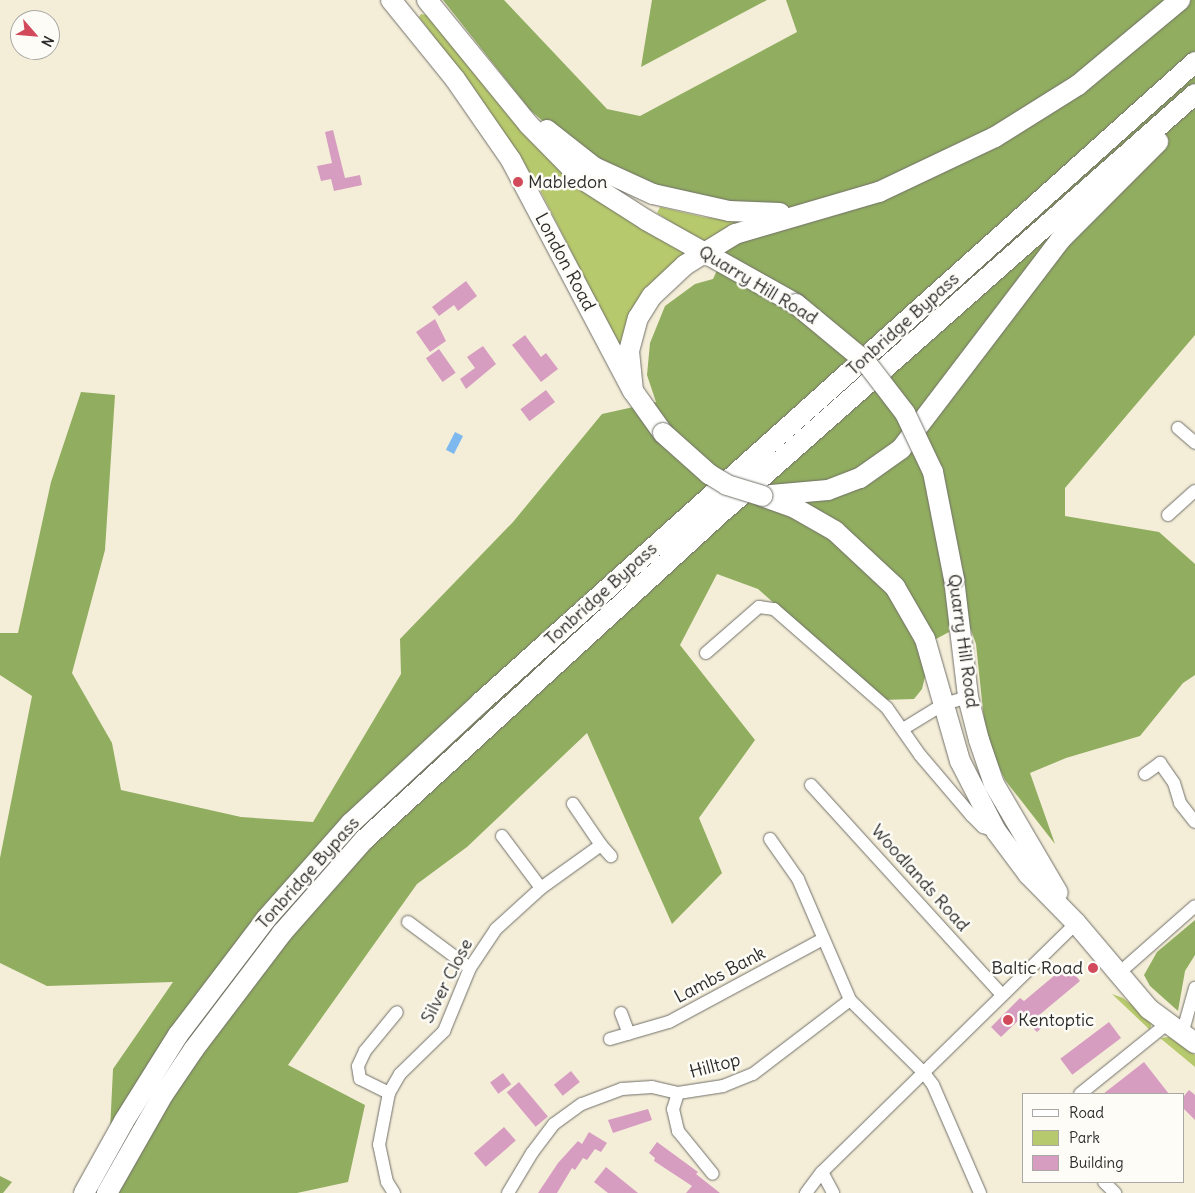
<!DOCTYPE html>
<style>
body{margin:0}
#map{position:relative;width:1195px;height:1193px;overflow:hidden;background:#f4eed9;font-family:Delius,sans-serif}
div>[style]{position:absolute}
.green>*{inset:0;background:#b7c96d}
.forest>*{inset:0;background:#91ad60}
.water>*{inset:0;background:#7db8ef;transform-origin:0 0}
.building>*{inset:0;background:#d79dc0;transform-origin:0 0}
.roads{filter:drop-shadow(0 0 1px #716f68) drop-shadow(0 0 1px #716f68)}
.minor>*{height:12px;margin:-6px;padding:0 6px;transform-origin:6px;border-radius:6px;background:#fff}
.trunk>*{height:20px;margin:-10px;padding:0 10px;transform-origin:10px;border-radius:10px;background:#fff}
.bridges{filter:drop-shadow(0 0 1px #716f68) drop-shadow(0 0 1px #716f68)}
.trunk-bridge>*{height:20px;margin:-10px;padding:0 10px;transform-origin:10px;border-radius:10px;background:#fff}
.dots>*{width:14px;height:14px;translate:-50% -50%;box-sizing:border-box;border:2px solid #fdfcf7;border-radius:50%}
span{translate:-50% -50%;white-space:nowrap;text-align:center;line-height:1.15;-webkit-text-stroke:5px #fdfcf7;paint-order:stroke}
.poi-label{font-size:18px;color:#2b2b2b}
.left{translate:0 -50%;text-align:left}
.right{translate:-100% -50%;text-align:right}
.street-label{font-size:18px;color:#2b2b2b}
.legend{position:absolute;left:1022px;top:1093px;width:162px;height:90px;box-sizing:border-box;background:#fdfcf7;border:1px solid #a9a8a5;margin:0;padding:6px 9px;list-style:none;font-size:15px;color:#2b2b2b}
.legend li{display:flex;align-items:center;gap:10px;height:25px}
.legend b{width:25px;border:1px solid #a9a8a5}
.north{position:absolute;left:10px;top:10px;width:50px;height:50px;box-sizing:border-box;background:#fdfcf7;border:1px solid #a9a8a5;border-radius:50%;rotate:117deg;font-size:14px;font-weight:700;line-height:20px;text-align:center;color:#2b2b2b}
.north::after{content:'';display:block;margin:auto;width:18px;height:22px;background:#d1495b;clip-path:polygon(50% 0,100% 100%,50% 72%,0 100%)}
</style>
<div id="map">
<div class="green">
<i style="clip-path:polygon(421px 14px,432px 16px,506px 106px,695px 254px,653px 285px,623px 354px,538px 186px,489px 111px,419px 17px)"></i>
<i style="clip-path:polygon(660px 207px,703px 217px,744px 222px,707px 246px,657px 213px)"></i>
<i style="clip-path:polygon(1112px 994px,1123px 998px,1149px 1018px,1152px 1022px,1150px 1030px)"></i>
<i style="clip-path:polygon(1169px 1037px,1195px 1055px,1195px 1067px,1160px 1038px)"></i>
</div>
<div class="forest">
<i style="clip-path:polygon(443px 0,504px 0,607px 109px,640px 116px,797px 32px,786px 0,1195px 0,1195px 335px,1065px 488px,1065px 516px,1159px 532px,1195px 564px,1195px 675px,1183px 683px,1140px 736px,1066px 758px,1030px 773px,1055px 844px,1005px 780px,986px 739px,976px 644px,968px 622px,934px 640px,922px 689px,914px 699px,882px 700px,758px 589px,717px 574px,680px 645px,755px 740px,699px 818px,722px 873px,672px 924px,587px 733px,467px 847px,417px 884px,288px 1065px,365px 1105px,348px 1182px,297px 1193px,107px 1193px,113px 1069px,173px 982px,47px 986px,0 963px,0 858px,32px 696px,0 675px,0 633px,18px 633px,51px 482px,81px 392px,115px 395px,105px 550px,72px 673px,112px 743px,121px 790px,241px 817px,313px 822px,401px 674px,400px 639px,513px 522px,602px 414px,656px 402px,647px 375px,650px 343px,665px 306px,695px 284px,713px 279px,726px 251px,744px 241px,767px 208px,681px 197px,573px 147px,530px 110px)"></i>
<i style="clip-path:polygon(652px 0,767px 0,641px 67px)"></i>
<i style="clip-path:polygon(1195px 920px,1195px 955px,1185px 971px,1178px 1011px,1150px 986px,1144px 975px,1157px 952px)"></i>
<i style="clip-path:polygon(0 1176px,12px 1182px,3px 1193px,0 1193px)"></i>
</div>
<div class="water">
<i style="left:455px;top:432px;width:9px;height:20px;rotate:27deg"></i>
</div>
<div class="building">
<i style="clip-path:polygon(333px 130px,345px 178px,360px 175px,362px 185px,334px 191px,331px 179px,321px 181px,317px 166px,332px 163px,325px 132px)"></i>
<i style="clip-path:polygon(466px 281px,477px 296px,458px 311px,454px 305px,439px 316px,432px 307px)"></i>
<i style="clip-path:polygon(435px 319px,446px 341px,430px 352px,416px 332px)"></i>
<i style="clip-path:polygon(525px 335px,541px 357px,546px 353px,558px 369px,541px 382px,512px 345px)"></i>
<i style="clip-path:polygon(483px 346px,496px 364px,466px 389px,460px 379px,475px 368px,467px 357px)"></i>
<i style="left:439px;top:349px;width:29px;height:16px;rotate:55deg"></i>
<i style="left:546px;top:390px;width:15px;height:32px;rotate:53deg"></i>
<i style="clip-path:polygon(1067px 965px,1080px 981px,1038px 1016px,1046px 1024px,1037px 1032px,1022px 1017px,1001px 1037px,991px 1027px,1020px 998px,1024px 1001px)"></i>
<i style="left:1109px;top:1022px;width:20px;height:61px;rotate:53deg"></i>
<i style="clip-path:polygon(1144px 1062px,1169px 1094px,1103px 1094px)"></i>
<i style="left:571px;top:1071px;width:14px;height:22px;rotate:51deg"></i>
<i style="left:503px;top:1073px;width:14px;height:16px;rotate:54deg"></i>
<i style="left:519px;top:1082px;width:45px;height:16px;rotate:50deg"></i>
<i style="clip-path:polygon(1189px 1090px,1195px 1095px,1195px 1120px,1184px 1109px,1184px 1096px)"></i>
<i style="clip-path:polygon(648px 1109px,652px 1120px,613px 1133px,608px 1120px)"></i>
<i style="left:504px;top:1127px;width:18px;height:40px;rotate:49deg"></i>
<i style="clip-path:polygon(589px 1132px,607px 1143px,601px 1152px,595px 1149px,587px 1160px,583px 1158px,575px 1170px,572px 1168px,557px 1193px,538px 1193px,558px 1163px,578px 1141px,582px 1144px)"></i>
<i style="clip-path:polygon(657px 1142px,698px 1172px,696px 1174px,720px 1193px,686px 1193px,692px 1186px,654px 1161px,655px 1158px,649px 1153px)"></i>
<i style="clip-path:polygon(606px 1167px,638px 1193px,608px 1193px,594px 1182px)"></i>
</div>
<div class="roads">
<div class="minor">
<i style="left:1178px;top:428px;width:23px;rotate:41deg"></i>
<i style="left:1168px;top:515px;width:36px;rotate:-42deg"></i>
<i style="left:706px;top:653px;width:70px;rotate:-41deg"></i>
<i style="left:759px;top:607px;width:15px;rotate:8deg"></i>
<i style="left:774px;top:609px;width:150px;rotate:41.2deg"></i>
<i style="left:887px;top:708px;width:57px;rotate:54.9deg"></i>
<i style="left:920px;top:755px;width:79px;rotate:49.6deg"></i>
<i style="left:971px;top:815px;width:17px;rotate:45deg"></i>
<i style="left:983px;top:827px;width:14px;rotate:17deg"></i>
<i style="left:903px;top:729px;width:48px;rotate:-31.4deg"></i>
<i style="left:944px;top:704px;width:25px;rotate:-16deg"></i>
<i style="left:1145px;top:774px;width:19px;rotate:-36deg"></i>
<i style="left:1160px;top:763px;width:24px;rotate:55deg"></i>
<i style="left:1174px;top:783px;width:21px;rotate:73deg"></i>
<i style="left:1180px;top:803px;width:24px;rotate:52deg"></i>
<i style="left:811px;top:785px;width:284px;rotate:47.7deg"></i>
<i style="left:502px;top:836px;width:65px;rotate:53.1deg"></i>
<i style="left:770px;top:839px;width:49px;rotate:55deg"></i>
<i style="left:798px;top:879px;width:132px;rotate:66.7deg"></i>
<i style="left:601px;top:845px;width:15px;rotate:48deg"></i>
<i style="left:408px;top:922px;width:77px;rotate:36.6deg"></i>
<i style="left:1119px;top:973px;width:101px;rotate:-41.4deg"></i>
<i style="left:621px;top:1013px;width:22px;rotate:69deg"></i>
<i style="left:1182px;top:1034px;width:48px;rotate:-74.2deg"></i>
<i style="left:610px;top:1039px;width:61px;rotate:-16.1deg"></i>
<i style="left:669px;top:1022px;width:175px;rotate:-28.3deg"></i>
<i style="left:389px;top:1093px;width:32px;rotate:-154deg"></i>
<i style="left:360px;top:1079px;width:13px;rotate:-99deg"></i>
<i style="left:358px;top:1066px;width:17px;rotate:-65deg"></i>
<i style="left:365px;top:1051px;width:50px;rotate:-50.6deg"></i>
<i style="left:678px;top:1093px;width:17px;rotate:107deg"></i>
<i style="left:673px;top:1109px;width:23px;rotate:77deg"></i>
<i style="left:678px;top:1131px;width:55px;rotate:50.9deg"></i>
<i style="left:1080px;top:1094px;width:113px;rotate:-38.9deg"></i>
<i style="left:822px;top:1172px;width:24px;rotate:62deg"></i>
<i style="left:1104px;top:1182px;width:16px;rotate:45deg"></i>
<i style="left:394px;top:1193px;width:13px;rotate:-122deg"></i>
<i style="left:387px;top:1182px;width:38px;rotate:-102deg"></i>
<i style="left:379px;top:1145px;width:53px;rotate:-79.1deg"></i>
<i style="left:389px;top:1093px;width:22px;rotate:-60deg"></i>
<i style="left:400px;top:1074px;width:62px;rotate:-44.3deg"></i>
<i style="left:444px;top:1031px;width:68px;rotate:-67.6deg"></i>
<i style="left:470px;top:968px;width:47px;rotate:-56.3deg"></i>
<i style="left:496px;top:929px;width:61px;rotate:-42.3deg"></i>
<i style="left:541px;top:888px;width:74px;rotate:-35.6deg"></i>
<i style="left:601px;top:845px;width:50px;rotate:-124.3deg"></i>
<i style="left:508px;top:1193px;width:47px;rotate:-59deg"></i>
<i style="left:532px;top:1153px;width:36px;rotate:-53deg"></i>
<i style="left:554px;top:1124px;width:34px;rotate:-36deg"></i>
<i style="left:582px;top:1104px;width:43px;rotate:-20.6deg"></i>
<i style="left:622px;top:1089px;width:30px;rotate:-4deg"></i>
<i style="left:652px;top:1087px;width:27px;rotate:13deg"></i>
<i style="left:678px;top:1093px;width:46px;rotate:-8.8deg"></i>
<i style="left:723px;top:1086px;width:32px;rotate:-22deg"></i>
<i style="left:753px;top:1074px;width:122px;rotate:-37.3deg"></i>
<i style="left:850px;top:1000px;width:104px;rotate:44.6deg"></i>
<i style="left:924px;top:1073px;width:15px;rotate:53deg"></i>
<i style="left:933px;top:1085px;width:118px;rotate:66.5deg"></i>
<i style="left:806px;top:1193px;width:26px;rotate:-53deg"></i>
<i style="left:822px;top:1172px;width:356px;rotate:-44.4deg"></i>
</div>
<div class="trunk">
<i style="left:391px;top:0;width:102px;rotate:51deg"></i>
<i style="left:455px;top:79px;width:98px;rotate:55.3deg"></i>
<i style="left:511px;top:160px;width:261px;rotate:62.2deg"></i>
<i style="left:633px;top:391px;width:52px;rotate:54.5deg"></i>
<i style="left:427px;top:0;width:161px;rotate:50.8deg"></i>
<i style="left:529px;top:125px;width:76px;rotate:45.5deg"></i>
<i style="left:582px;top:179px;width:76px;rotate:32.6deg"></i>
<i style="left:646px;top:220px;width:172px;rotate:29.2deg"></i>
<i style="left:547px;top:130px;width:60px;rotate:38.2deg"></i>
<i style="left:594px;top:167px;width:65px;rotate:24.6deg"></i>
<i style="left:653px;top:194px;width:78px;rotate:12.6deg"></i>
<i style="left:729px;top:211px;width:51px;rotate:2.2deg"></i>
<i style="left:633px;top:391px;width:40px;rotate:-95.7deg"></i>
<i style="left:629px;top:351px;width:34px;rotate:-75deg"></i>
<i style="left:638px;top:318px;width:26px;rotate:-58deg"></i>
<i style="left:652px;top:296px;width:45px;rotate:-43.2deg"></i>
<i style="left:685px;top:265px;width:59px;rotate:-31.8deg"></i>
<i style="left:735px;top:234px;width:150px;rotate:-16.3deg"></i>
<i style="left:879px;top:192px;width:128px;rotate:-25.4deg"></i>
<i style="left:995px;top:137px;width:98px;rotate:-32.1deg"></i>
<i style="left:1078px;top:85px;width:133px;rotate:-39.8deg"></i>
<i style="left:771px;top:495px;width:57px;rotate:-5deg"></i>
<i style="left:828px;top:490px;width:34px;rotate:-21deg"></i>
<i style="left:860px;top:478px;width:50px;rotate:-35.3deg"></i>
<i style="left:901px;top:449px;width:263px;rotate:-52.7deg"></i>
<i style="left:1060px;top:240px;width:139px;rotate:-45deg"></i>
<i style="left:762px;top:496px;width:35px;rotate:20deg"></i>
<i style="left:795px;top:508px;width:46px;rotate:29.9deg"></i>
<i style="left:835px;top:531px;width:82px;rotate:43deg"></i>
<i style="left:895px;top:587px;width:60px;rotate:60deg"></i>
<i style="left:925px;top:639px;width:127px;rotate:74deg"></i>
<i style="left:960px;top:761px;width:79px;rotate:62.8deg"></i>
<i style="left:996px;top:831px;width:54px;rotate:53.3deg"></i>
<i style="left:1028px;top:874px;width:69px;rotate:45.6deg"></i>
<i style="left:1076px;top:923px;width:113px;rotate:49.7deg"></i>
<i style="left:1149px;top:1009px;width:57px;rotate:36.5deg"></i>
<i style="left:954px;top:579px;width:119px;rotate:83.2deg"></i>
<i style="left:968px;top:697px;width:44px;rotate:75.7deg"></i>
<i style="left:979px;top:740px;width:46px;rotate:71.2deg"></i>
<i style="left:994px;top:784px;width:126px;rotate:59.6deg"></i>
<i style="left:84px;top:1193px;width:82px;rotate:-60.9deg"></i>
<i style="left:124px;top:1121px;width:102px;rotate:-57.9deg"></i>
<i style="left:178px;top:1035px;width:146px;rotate:-52.8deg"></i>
<i style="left:266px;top:919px;width:128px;rotate:-48.5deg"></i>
<i style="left:351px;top:823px;width:178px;rotate:-42.9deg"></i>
<i style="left:481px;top:702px;width:959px;rotate:-41.87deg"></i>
<i style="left:107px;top:1193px;width:113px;rotate:-60.3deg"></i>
<i style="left:163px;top:1095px;width:55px;rotate:-56deg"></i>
<i style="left:194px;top:1049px;width:146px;rotate:-52.8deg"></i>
<i style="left:282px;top:933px;width:125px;rotate:-48.6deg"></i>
<i style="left:365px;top:839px;width:493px;rotate:-42.5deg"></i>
<i style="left:729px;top:506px;width:622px;rotate:-41.48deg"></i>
</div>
</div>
<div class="bridges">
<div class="trunk-bridge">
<i style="left:796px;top:304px;width:89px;rotate:39.6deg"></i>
<i style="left:865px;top:361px;width:66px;rotate:52.4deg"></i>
<i style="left:905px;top:413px;width:65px;rotate:64.6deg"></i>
<i style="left:933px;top:472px;width:109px;rotate:78.9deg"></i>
<i style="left:663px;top:433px;width:62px;rotate:41.7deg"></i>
<i style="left:709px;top:474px;width:21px;rotate:31deg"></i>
<i style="left:727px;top:485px;width:37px;rotate:17deg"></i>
</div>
</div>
<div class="dots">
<i style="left:518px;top:182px;background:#d1495b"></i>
<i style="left:1093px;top:968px;background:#d1495b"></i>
<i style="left:1008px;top:1020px;background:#d1495b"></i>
</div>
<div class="poi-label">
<span class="left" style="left:528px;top:182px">Mabledon</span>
<span class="right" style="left:1083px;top:968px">Baltic Road</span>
<span class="left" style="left:1018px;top:1020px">Kentoptic</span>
</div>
<div class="street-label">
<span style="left:565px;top:262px;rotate:62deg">London Road</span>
<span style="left:758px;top:285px;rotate:31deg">Quarry Hill Road</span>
<span style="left:903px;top:324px;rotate:-42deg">Tonbridge Bypass</span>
<span style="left:601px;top:594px;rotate:-42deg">Tonbridge Bypass</span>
<span style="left:963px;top:641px;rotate:82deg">Quarry Hill Road</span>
<span style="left:308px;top:873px;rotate:-48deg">Tonbridge Bypass</span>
<span style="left:920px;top:878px;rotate:48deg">Woodlands Road</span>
<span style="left:720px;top:975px;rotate:-28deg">Lambs Bank</span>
<span style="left:447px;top:981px;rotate:-63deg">Silver Close</span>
<span style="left:715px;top:1066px;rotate:-15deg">Hilltop</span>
</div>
<ul class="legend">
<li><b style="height:6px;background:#fff"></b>Road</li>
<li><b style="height:14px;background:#b7c96d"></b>Park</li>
<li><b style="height:14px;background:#d79dc0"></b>Building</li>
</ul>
<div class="north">N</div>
</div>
